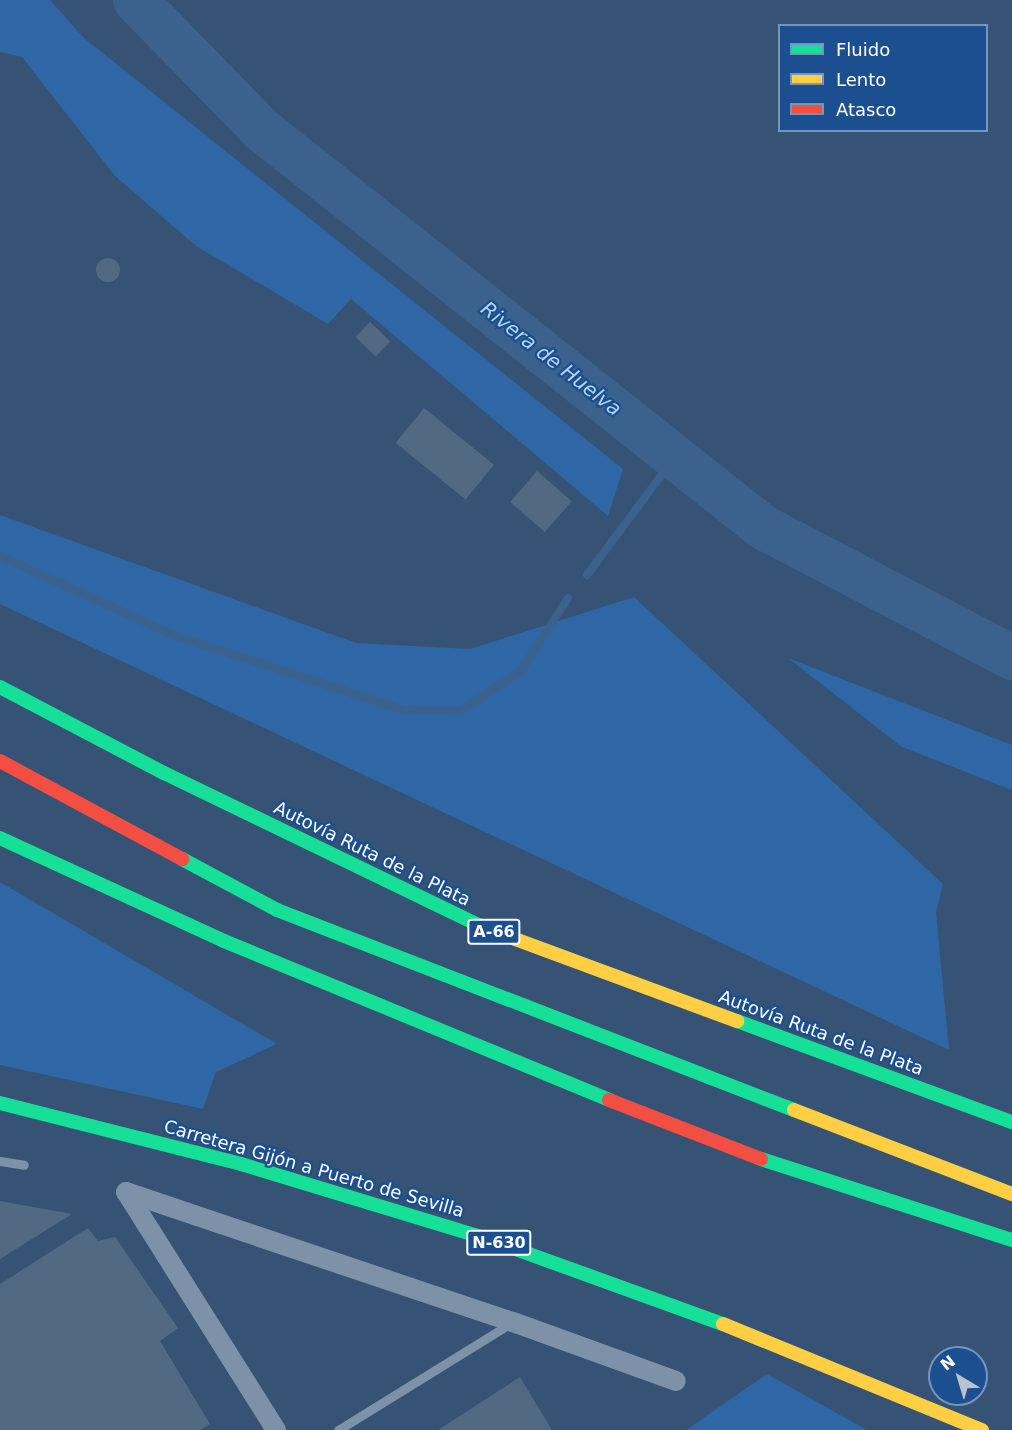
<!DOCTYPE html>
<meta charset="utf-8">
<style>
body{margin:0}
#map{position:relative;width:1012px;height:1430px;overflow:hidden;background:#365274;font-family:"DejaVu Sans",sans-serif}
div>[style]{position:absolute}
.green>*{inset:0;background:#2f66a5}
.stream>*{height:8px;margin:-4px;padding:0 4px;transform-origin:4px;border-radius:4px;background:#3b618d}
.river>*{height:45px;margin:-22.5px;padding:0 22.5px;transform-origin:22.5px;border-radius:22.5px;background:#3b618d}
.building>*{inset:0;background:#526984;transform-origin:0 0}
.round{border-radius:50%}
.lane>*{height:9px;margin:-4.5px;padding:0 4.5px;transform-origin:4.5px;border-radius:4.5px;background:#7d92a8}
.street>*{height:20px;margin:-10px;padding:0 10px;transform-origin:10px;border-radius:10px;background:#7d92a8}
.fast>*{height:14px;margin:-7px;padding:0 7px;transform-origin:7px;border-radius:7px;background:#16e098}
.slow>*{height:14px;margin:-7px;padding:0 7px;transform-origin:7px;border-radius:7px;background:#ffcf43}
.jam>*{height:14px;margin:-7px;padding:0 7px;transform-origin:7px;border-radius:7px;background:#f24e42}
span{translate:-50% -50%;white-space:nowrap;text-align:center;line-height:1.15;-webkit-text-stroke:4.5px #1b4f8f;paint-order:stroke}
.shield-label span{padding:2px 4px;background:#1b4f8f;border:2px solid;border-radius:4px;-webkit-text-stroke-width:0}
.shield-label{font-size:16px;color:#fff;font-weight:700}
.street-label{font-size:18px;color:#fff}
.water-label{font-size:20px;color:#b5d3f5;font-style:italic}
.legend{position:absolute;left:778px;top:24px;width:210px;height:108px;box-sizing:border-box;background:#1b4f8f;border:2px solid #7695bc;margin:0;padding:8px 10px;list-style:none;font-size:18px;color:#fff}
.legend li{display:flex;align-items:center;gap:12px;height:30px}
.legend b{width:30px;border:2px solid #7695bc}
.north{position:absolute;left:928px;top:1346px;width:60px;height:60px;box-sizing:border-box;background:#1b4f8f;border:2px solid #7695bc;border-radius:50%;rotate:322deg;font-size:16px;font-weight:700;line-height:24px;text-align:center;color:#fff}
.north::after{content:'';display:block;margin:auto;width:21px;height:27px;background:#b9c2ce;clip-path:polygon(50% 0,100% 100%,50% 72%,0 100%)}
</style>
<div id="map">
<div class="green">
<i style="clip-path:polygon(0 0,50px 0,84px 38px,623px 469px,608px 516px,351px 299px,328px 324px,196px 246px,115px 176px,22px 57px,0 52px)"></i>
<i style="clip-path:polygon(0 515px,356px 643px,470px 649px,634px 597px,943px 884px,936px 912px,949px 1050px,0 604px)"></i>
<i style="clip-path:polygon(788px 658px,1012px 745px,1012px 790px,902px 747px)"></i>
<i style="clip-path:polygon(0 882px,277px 1044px,216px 1072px,203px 1109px,0 1065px)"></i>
<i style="clip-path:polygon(767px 1374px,867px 1430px,686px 1430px)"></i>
</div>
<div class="stream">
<i style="left:0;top:556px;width:190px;rotate:24.5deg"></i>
<i style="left:173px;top:635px;width:243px;rotate:18deg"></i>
<i style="left:404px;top:710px;width:57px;rotate:1deg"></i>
<i style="left:461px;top:711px;width:72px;rotate:-33.7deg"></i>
<i style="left:521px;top:671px;width:87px;rotate:-57.2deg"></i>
<i style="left:587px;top:575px;width:147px;rotate:-53.3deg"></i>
</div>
<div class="river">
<i style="left:135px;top:0;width:182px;rotate:45.7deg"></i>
<i style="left:262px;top:130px;width:639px;rotate:38.39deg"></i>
<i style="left:763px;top:527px;width:281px;rotate:27.6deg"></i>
</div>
<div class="building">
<i class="round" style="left:96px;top:258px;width:24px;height:24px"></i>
<i style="left:370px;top:322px;width:28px;height:21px;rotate:44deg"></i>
<i style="left:424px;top:408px;width:90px;height:45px;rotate:39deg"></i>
<i style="left:537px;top:471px;width:46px;height:41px;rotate:41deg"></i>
<i style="clip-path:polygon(0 1201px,72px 1214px,0 1259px)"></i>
<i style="clip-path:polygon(88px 1228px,98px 1241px,115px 1237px,178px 1328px,160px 1341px,210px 1424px,200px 1430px,0 1430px,0 1284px)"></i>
<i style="clip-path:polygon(520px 1377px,552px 1430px,438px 1430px)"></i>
</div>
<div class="lane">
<i style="left:0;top:1161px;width:24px;rotate:9deg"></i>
<i style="left:338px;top:1430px;width:203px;rotate:-31.7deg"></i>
</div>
<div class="street">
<i style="left:276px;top:1430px;width:281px;rotate:-122.2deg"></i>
<i style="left:126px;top:1192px;width:408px;rotate:18.6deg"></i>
<i style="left:513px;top:1322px;width:173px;rotate:19.9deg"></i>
</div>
<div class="fast">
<i style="left:0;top:687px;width:185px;rotate:27.7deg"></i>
<i style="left:164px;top:773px;width:351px;rotate:25.8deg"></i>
<i style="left:480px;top:926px;width:37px;rotate:20deg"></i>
<i style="left:0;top:838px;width:247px;rotate:24.7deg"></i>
<i style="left:224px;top:941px;width:417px;rotate:22.4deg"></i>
<i style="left:182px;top:859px;width:108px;rotate:28.2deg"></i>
<i style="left:277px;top:910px;width:554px;rotate:21.15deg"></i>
<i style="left:737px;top:1021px;width:293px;rotate:20.2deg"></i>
<i style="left:0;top:1103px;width:249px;rotate:14.2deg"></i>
<i style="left:241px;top:1164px;width:255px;rotate:16.9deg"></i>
<i style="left:485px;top:1238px;width:253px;rotate:19.9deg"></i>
<i style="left:761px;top:1159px;width:264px;rotate:17.9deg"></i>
</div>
<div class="slow">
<i style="left:515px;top:939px;width:237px;rotate:20.3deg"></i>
<i style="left:794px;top:1110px;width:234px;rotate:21.1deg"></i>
<i style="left:723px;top:1324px;width:280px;rotate:22.3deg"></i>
</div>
<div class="jam">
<i style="left:0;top:761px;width:207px;rotate:28.3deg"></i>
<i style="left:609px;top:1100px;width:163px;rotate:21.2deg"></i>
</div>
<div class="shield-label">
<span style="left:494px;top:932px">A-66</span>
<span style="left:499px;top:1243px">N-630</span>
</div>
<div class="street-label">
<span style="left:372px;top:854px;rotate:26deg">Autovía Ruta de la Plata</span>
<span style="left:821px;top:1033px;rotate:20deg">Autovía Ruta de la Plata</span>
<span style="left:314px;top:1169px;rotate:16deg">Carretera Gijón a Puerto de Sevilla</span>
</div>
<div class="water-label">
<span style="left:551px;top:359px;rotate:38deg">Rivera de Huelva</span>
</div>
<ul class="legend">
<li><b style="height:8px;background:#16e098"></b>Fluido</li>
<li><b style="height:8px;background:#ffcf43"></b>Lento</li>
<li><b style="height:8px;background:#f24e42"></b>Atasco</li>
</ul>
<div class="north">N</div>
</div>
